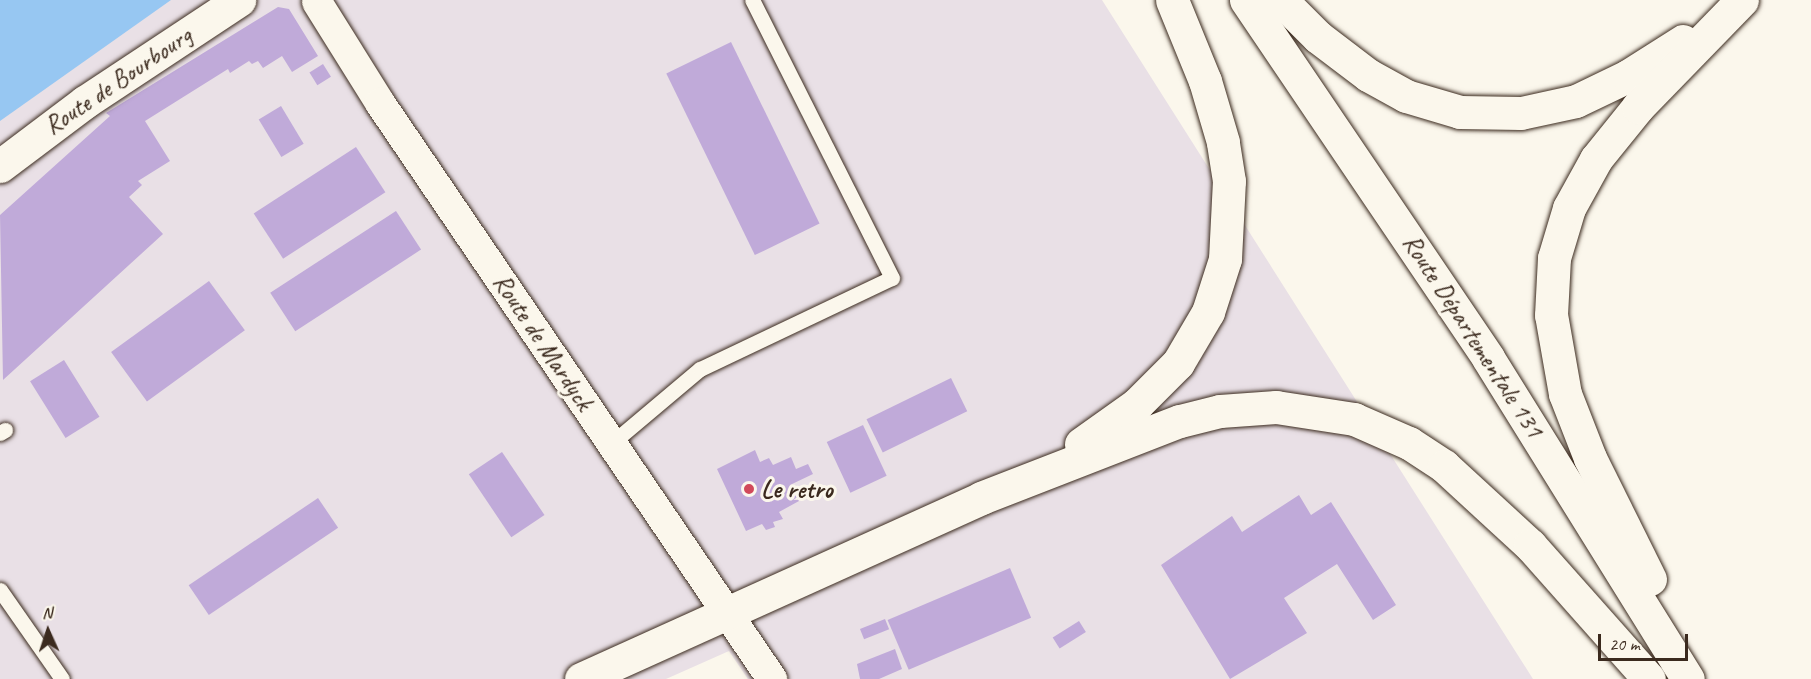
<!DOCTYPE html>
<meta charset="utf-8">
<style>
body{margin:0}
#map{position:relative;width:1811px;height:679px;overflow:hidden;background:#fbf7ec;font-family:Caveat,sans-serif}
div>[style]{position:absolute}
.built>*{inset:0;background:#e9e0e6}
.water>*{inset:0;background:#97c7f2}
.building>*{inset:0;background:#c0aad9;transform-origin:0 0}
.roads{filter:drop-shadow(0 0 2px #3b2a1e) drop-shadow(0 0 2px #3b2a1e)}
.lane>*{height:15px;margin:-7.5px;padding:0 7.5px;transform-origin:7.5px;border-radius:7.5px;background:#fbf7ec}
.street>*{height:30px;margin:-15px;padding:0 15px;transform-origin:15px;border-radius:15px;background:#fbf7ec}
.secondary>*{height:33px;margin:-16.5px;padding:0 16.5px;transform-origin:16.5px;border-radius:16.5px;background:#fbf7ec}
.dots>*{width:16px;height:16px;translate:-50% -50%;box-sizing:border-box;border:3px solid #fbf7ec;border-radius:50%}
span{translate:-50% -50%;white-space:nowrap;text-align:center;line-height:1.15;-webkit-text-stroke:6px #fbf7ec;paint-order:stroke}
.street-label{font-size:26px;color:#3b2a1e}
.poi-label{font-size:26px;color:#3b2a1e;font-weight:700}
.left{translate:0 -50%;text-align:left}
.north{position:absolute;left:18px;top:601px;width:60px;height:60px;-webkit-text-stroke:4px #fbf7ec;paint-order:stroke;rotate:357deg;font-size:16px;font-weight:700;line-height:24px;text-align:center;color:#3b2a1e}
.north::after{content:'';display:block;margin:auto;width:21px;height:27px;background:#3b2a1e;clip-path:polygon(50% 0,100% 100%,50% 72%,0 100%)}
.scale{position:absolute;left:1598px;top:634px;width:90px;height:27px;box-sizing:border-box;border:3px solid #3b2a1e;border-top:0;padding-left:8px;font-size:18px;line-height:21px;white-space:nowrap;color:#3b2a1e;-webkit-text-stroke:4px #fbf7ec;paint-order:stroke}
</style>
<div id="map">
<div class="built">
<i style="clip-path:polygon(0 0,1102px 0,1533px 679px,748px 679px,729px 651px,666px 679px,0 679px)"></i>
</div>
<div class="water">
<i style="clip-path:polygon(0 0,171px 0,0 121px)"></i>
</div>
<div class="building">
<i style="clip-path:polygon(278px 7px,289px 9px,318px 56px,292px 72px,282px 56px,263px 68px,258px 61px,252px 64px,249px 61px,230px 73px,228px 69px,145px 121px,170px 161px,138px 181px,142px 185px,129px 197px,163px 234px,3px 380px,0 215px,110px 116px,106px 113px)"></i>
<i style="left:731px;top:42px;width:202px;height:72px;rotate:64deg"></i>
<i style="left:323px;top:64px;width:15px;height:16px;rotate:58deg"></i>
<i style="left:281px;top:106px;width:44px;height:26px;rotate:59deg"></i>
<i style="left:356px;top:147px;width:54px;height:122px;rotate:57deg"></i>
<i style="left:396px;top:211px;width:46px;height:150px;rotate:57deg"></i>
<i style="left:209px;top:281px;width:61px;height:121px;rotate:54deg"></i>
<i style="left:64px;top:360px;width:67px;height:40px;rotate:58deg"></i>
<i style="left:951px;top:378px;width:37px;height:94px;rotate:64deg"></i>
<i style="left:863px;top:425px;width:56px;height:40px;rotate:65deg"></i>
<i style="clip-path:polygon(755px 450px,760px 462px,769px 458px,773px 465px,791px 457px,796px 469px,808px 464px,813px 474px,790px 485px,799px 501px,779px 512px,783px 519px,773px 522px,775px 527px,766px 530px,762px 524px,746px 531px,717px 469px)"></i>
<i style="left:502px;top:452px;width:76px;height:40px;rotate:56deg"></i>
<i style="clip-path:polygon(1299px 495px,1311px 515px,1331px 502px,1396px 605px,1373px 620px,1337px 564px,1284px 598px,1307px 633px,1230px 679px,1161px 565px,1232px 516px,1242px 532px)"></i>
<i style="left:318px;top:498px;width:36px;height:156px;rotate:56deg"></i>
<i style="left:1010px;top:568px;width:54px;height:133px;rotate:67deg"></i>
<i style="left:885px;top:619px;width:11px;height:27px;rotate:68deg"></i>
<i style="left:1079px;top:621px;width:13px;height:31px;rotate:58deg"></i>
<i style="clip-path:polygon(895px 649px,902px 669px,879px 679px,860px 679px,857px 664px)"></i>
</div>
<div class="roads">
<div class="lane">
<i style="left:0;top:433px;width:6px;rotate:-31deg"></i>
<i style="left:612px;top:443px;width:115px;rotate:-40.1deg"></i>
<i style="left:700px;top:369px;width:212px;rotate:-25.4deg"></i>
<i style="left:892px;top:278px;width:311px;rotate:-116.7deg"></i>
<i style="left:0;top:590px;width:108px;rotate:55.1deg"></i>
</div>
<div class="street">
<i style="left:317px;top:2px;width:119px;rotate:58deg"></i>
<i style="left:380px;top:103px;width:697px;rotate:55.76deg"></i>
</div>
<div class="secondary">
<i style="left:1246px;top:0;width:432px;rotate:55.9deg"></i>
<i style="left:1488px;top:358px;width:378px;rotate:58.1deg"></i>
<i style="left:1281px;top:0;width:52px;rotate:45deg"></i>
<i style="left:1318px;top:37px;width:63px;rotate:37.2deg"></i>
<i style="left:1368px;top:75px;width:43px;rotate:28.9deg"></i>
<i style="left:1406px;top:96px;width:56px;rotate:16.5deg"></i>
<i style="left:1460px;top:112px;width:61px;rotate:0.9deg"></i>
<i style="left:1521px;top:113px;width:56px;rotate:-12.3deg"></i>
<i style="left:1576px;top:101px;width:58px;rotate:-25.7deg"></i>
<i style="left:1628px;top:76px;width:65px;rotate:-32.5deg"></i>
<i style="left:0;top:166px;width:106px;rotate:-37deg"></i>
<i style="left:85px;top:102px;width:185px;rotate:-33.5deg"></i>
<i style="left:1081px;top:444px;width:69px;rotate:-35.5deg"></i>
<i style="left:1137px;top:404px;width:58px;rotate:-45deg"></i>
<i style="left:1178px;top:363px;width:59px;rotate:-59.5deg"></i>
<i style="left:1208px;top:312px;width:56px;rotate:-72.2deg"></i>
<i style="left:1225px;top:259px;width:78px;rotate:-87.1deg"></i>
<i style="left:1229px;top:181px;width:39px;rotate:-99deg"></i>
<i style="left:1223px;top:142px;width:64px;rotate:-106.4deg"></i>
<i style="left:1205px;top:81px;width:87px;rotate:-112.2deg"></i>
<i style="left:1650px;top:579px;width:135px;rotate:-116.4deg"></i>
<i style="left:1590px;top:458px;width:69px;rotate:-111.3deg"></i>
<i style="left:1565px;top:394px;width:80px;rotate:-100deg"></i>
<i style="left:1551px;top:315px;width:57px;rotate:-87deg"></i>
<i style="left:1554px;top:258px;width:52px;rotate:-73.3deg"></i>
<i style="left:1569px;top:208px;width:56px;rotate:-61.1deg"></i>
<i style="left:1596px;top:159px;width:67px;rotate:-51.1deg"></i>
<i style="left:1638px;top:107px;width:149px;rotate:-45.8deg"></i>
<i style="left:581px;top:679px;width:439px;rotate:-24.3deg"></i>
<i style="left:981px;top:498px;width:213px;rotate:-21.2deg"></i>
<i style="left:1180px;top:421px;width:41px;rotate:-14deg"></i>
<i style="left:1220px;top:411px;width:56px;rotate:-4.1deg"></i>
<i style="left:1276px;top:407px;width:79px;rotate:8.7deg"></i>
<i style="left:1354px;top:419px;width:60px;rotate:23.6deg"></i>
<i style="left:1409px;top:443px;width:42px;rotate:33.3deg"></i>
<i style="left:1444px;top:466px;width:117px;rotate:42.6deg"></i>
<i style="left:1530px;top:545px;width:179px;rotate:48.4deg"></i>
</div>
</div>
<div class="dots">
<i style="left:749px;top:489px;background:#d1495b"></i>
</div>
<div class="street-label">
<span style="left:118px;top:81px;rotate:-34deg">Route de Bourbourg</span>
<span style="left:1473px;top:336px;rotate:57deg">Route Départementale 131</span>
<span style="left:543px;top:342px;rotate:56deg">Route de Mardyck</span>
</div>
<div class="poi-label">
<span class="left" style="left:761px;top:489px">Le retro</span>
</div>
<div class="north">N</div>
<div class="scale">20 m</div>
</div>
